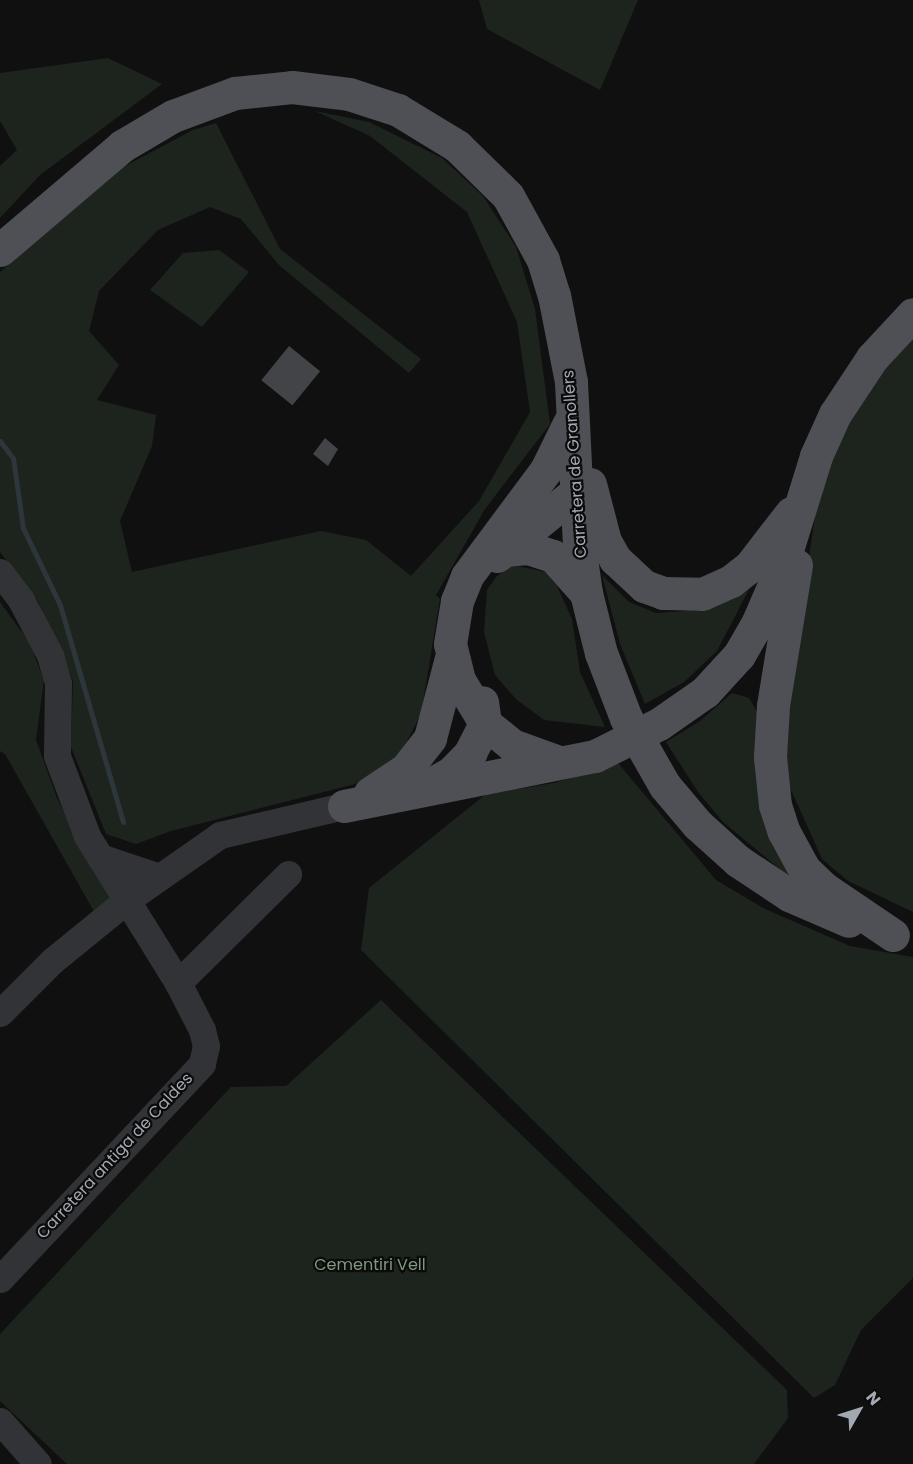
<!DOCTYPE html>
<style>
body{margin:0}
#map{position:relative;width:913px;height:1464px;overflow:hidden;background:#101011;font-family:Poppins,sans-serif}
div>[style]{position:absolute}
.green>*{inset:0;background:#1d241d}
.stream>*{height:5px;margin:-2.5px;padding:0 2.5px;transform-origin:2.5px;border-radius:2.5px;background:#2d363a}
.building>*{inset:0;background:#424447;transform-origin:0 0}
.minor>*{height:27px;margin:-13.5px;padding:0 13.5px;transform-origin:13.5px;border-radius:13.5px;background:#323336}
.major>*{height:33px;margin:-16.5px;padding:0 16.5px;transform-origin:16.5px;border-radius:16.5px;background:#4e5055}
.major-bridge>*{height:33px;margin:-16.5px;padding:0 16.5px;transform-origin:16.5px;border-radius:16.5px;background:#4e5055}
span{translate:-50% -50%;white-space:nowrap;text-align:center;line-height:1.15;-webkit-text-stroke:4.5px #0b0b0c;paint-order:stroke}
.street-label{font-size:16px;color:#a3a9b1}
.park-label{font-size:16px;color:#7e9a7c}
.north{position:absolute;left:829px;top:1380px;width:60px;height:60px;-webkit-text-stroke:4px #0b0b0c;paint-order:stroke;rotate:51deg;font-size:16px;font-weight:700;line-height:24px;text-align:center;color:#a3a9b1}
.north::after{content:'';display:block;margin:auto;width:21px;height:27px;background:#a3a9b1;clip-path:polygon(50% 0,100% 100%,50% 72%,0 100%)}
</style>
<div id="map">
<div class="green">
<i style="clip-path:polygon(479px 0,638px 0,600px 90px,487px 29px)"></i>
<i style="clip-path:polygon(108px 58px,162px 84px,40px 175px,0 218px,0 166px,17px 150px,0 121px,0 73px)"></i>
<i style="clip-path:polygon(315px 111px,369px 122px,442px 158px,483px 196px,516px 247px,535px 309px,550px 424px,485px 509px,436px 595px,440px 599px,421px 714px,403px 749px,383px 770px,355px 784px,171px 831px,136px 844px,106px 834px,71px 747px,73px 681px,38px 601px,0 552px,0 272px,125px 166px,193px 130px,216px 123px,280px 249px,421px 359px,409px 373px,279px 265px,241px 219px,210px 207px,158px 230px,99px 291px,89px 331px,119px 365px,97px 400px,156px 415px,152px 446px,120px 521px,132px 572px,321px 531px,366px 540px,411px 576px,479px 501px,530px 412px,517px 322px,467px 212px,370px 136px)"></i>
<i style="clip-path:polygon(219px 250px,249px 272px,202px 327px,150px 290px,183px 253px)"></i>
<i style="clip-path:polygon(913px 336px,913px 912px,848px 881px,822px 859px,788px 783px,782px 734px,817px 504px,829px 461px,859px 402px,887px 362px)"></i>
<i style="clip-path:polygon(513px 565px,545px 572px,557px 586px,572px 619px,580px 672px,605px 727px,544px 720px,516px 699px,495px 675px,484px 632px,487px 590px,497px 576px)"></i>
<i style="clip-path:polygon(757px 574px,717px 651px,684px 682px,645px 704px,620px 644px,602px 575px,629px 602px,656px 613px,685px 611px,725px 600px)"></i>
<i style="clip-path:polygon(0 602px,29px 642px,44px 680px,36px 740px,57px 798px,92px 865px,114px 896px,96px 915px,5px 754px,0 751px)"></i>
<i style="clip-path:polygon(732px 693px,749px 698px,758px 713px,774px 845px,793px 880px,723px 822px,698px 792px,666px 742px,700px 721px)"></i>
<i style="clip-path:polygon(618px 763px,716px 880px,765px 909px,850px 946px,913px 957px,913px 1278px,861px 1330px,835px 1385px,814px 1398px,361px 950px,369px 888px,486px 794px,554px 783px)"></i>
<i style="clip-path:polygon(381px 1000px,787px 1390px,788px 1418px,754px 1464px,67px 1464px,0 1401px,0 1334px,231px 1087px,286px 1086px)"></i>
</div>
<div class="stream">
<i style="left:0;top:441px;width:21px;rotate:53deg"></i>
<i style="left:13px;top:458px;width:71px;rotate:81.9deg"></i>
<i style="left:23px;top:528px;width:85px;rotate:64.3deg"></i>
<i style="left:60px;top:605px;width:226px;rotate:73.8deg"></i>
</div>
<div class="building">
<i style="left:289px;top:346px;width:40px;height:44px;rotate:39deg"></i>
<i style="clip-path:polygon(325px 438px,338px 449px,328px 466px,313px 454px)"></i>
</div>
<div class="minor">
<i style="left:0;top:572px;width:35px;rotate:53deg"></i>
<i style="left:21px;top:600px;width:62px;rotate:62.2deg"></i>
<i style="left:50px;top:655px;width:29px;rotate:74deg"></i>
<i style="left:58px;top:683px;width:73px;rotate:90.8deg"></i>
<i style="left:57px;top:756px;width:85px;rotate:69.4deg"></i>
<i style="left:87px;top:836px;width:173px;rotate:58.2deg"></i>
<i style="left:178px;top:983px;width:53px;rotate:62.9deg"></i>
<i style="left:202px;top:1030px;width:16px;rotate:76deg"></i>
<i style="left:206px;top:1046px;width:18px;rotate:103deg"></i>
<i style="left:202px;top:1064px;width:295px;rotate:133.2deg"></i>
<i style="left:100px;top:857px;width:62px;rotate:18.7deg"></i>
<i style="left:178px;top:983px;width:155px;rotate:-44.7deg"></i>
<i style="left:0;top:1013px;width:74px;rotate:-45deg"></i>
<i style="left:52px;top:961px;width:97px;rotate:-39.1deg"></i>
<i style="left:127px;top:900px;width:113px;rotate:-35deg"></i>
<i style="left:220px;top:835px;width:127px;rotate:-13.2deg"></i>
<i style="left:0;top:1421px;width:57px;rotate:48.5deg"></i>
</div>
<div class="major">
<i style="left:0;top:250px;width:160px;rotate:-40.4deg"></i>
<i style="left:122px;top:146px;width:59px;rotate:-30.5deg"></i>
<i style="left:173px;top:116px;width:66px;rotate:-20.4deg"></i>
<i style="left:235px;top:93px;width:57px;rotate:-6deg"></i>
<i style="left:292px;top:87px;width:57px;rotate:7deg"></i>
<i style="left:349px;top:94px;width:52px;rotate:18.1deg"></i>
<i style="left:398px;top:110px;width:69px;rotate:31.4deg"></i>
<i style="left:457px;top:146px;width:71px;rotate:44.4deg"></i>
<i style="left:508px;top:196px;width:73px;rotate:61.3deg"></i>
<i style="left:543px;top:260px;width:37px;rotate:73deg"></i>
<i style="left:554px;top:295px;width:89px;rotate:78.9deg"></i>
<i style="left:571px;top:382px;width:163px;rotate:87.2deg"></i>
<i style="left:579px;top:545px;width:49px;rotate:81.7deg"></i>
<i style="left:586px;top:593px;width:62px;rotate:76deg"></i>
<i style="left:601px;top:653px;width:70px;rotate:69deg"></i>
<i style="left:590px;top:484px;width:59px;rotate:75.3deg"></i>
<i style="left:605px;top:541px;width:21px;rotate:61deg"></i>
<i style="left:615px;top:559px;width:40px;rotate:43deg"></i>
<i style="left:644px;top:586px;width:20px;rotate:20deg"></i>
<i style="left:663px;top:593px;width:39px;rotate:1deg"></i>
<i style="left:702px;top:594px;width:32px;rotate:-24deg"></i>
<i style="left:731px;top:581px;width:24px;rotate:-38deg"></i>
<i style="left:750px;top:566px;width:67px;rotate:-52.3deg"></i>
<i style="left:505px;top:550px;width:23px;rotate:-5deg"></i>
<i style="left:528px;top:548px;width:26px;rotate:18deg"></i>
<i style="left:553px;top:556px;width:50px;rotate:48.3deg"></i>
<i style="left:497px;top:556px;width:102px;rotate:-39deg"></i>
<i style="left:796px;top:565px;width:143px;rotate:99.3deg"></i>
<i style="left:773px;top:706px;width:51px;rotate:93.4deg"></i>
<i style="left:770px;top:757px;width:48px;rotate:84.1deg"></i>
<i style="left:775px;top:805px;width:28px;rotate:72deg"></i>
<i style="left:784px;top:832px;width:42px;rotate:61.6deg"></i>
<i style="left:804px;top:869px;width:29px;rotate:44deg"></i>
<i style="left:825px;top:889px;width:82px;rotate:34.1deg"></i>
<i style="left:559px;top:762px;width:50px;rotate:-160.1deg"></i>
<i style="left:512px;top:745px;width:35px;rotate:-141deg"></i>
<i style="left:485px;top:723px;width:50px;rotate:-121.2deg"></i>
<i style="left:459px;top:680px;width:37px;rotate:-104deg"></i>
<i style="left:450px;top:644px;width:44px;rotate:-80.8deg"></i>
<i style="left:457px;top:601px;width:27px;rotate:-68deg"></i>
<i style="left:467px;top:576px;width:132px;rotate:-53.3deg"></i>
<i style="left:546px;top:470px;width:52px;rotate:-63.9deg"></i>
<i style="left:429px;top:785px;width:25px;rotate:-29deg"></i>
<i style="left:451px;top:773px;width:28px;rotate:-46deg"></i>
<i style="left:470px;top:753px;width:34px;rotate:-63deg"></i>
<i style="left:485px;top:723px;width:21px;rotate:-98deg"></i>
<i style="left:665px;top:786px;width:50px;rotate:49.9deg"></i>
<i style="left:697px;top:824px;width:55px;rotate:42.1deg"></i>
<i style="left:738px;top:861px;width:61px;rotate:33.7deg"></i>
<i style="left:789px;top:895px;width:65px;rotate:23.4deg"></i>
<i style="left:370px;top:793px;width:43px;rotate:-33.7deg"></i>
<i style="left:406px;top:769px;width:39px;rotate:-52deg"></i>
<i style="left:430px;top:738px;width:83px;rotate:-75.3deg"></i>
<i style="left:344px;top:806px;width:256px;rotate:-11.3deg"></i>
<i style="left:595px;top:756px;width:72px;rotate:-26.6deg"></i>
<i style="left:659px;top:724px;width:56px;rotate:-34.8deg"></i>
<i style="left:705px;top:692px;width:50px;rotate:-47.4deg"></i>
<i style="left:739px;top:655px;width:36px;rotate:-60deg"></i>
<i style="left:757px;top:624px;width:63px;rotate:-66.7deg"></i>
<i style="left:782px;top:566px;width:115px;rotate:-72.8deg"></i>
<i style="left:816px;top:456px;width:46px;rotate:-65.7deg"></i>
<i style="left:835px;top:414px;width:67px;rotate:-56.5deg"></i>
<i style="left:872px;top:358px;width:60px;rotate:-47deg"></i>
</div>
<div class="major-bridge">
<i style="left:626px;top:718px;width:78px;rotate:60.2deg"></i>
</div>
<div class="street-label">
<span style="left:575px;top:464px;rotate:-94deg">Carretera de Granollers</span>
<span style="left:115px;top:1156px;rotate:-47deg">Carretera antiga de Caldes</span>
</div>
<div class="park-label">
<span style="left:370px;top:1265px">Cementiri Vell</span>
</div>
<div class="north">N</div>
</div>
